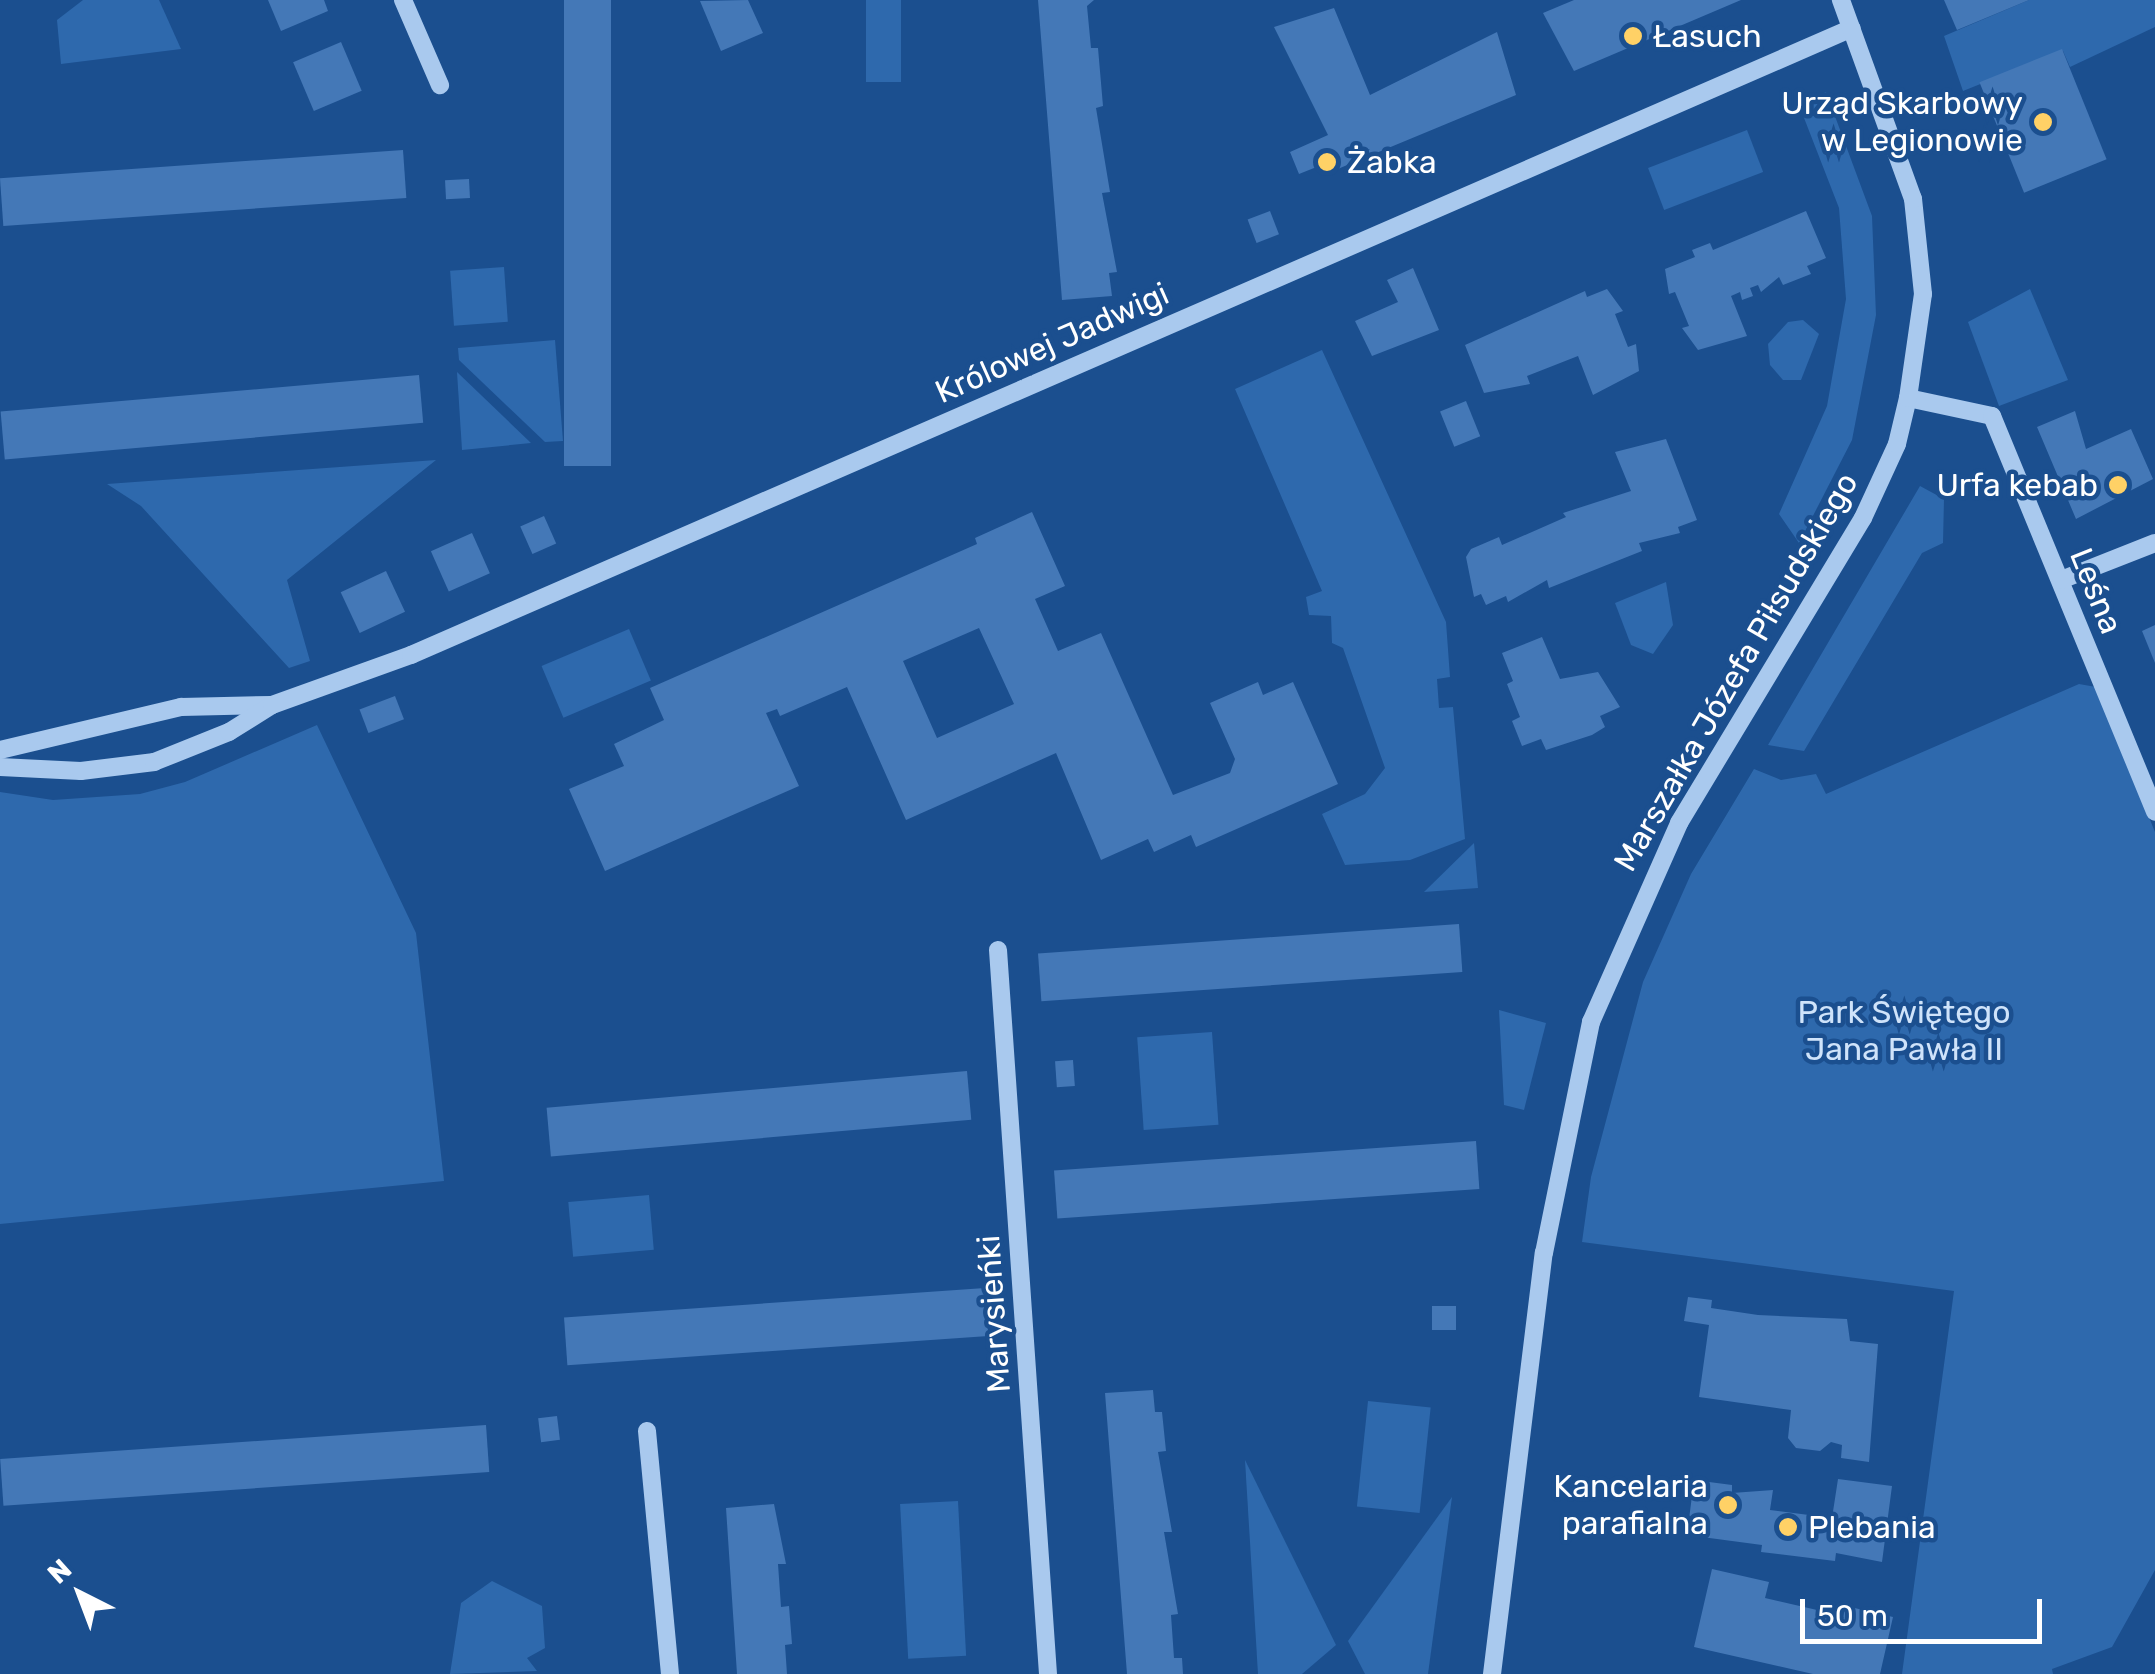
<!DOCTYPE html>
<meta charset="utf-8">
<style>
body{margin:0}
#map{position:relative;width:2155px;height:1674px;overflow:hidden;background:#1b4f8f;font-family:Rubik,sans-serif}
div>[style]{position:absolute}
.green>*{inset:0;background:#2e69ad;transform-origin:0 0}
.building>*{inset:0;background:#4478b7;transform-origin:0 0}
.minor>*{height:18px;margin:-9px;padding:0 9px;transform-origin:9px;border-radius:9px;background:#a9c9ee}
.dots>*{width:28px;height:28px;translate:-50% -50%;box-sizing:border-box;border:5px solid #1b4f8f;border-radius:50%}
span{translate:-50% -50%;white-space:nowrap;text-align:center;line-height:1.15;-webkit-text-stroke:9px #1b4f8f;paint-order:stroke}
.poi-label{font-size:32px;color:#fff}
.left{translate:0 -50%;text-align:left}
.right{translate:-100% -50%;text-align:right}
.street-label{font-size:32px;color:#fff}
.park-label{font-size:32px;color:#cfe3fa}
.north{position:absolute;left:30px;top:1544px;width:100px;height:100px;-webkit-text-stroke:8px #1b4f8f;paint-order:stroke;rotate:318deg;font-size:28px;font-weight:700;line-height:40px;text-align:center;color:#fff}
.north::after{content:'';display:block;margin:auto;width:35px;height:45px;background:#fff;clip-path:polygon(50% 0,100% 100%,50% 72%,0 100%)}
.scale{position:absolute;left:1800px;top:1599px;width:242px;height:45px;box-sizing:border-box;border:5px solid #fff;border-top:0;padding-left:12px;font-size:30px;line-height:35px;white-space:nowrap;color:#fff;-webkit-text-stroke:8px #1b4f8f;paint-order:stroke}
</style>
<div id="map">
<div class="green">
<i style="clip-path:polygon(83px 0,159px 0,181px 49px,61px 64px,57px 20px)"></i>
<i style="left:866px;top:0;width:35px;height:82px"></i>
<i style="clip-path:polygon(2029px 0,2155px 0,2155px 27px,2070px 67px,2063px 51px,1963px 91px,1944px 36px)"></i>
<i style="clip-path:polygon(1826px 92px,1872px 216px,1876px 315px,1852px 440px,1799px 543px,1779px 514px,1827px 406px,1846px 299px,1839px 208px,1799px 105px)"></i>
<i style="left:1747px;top:130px;width:45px;height:106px;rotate:69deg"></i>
<i style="left:504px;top:267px;width:55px;height:54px;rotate:86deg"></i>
<i style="clip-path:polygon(2030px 289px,2068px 380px,1999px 406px,1968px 322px)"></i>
<i style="clip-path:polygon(1803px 320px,1819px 334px,1801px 380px,1783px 380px,1770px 365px,1768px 344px,1788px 322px)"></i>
<i style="clip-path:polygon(555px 340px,563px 441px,545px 442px,459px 360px,458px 348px)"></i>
<i style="clip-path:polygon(1322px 350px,1446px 622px,1450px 677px,1437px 679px,1439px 708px,1453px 707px,1465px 839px,1410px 860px,1345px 865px,1322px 814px,1365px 794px,1385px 768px,1343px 648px,1332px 643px,1331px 616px,1309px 615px,1306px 597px,1322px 591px,1235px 389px)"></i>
<i style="clip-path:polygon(457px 372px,531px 443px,462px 450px)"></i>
<i style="clip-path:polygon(436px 460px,287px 580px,310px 661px,289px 668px,141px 506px,107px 484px)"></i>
<i style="clip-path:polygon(1920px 486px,1944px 499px,1943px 543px,1922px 553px,1804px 751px,1768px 745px)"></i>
<i style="clip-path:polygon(1666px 582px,1673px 625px,1653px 654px,1631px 645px,1615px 603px)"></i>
<i style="left:629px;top:629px;width:56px;height:95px;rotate:67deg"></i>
<i style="clip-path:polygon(2079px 684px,2096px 687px,2155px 832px,2155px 1570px,2112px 1647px,2052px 1669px,2053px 1674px,1902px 1674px,1954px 1291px,1582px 1242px,1591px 1177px,1643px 982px,1691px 874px,1754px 769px,1781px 780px,1816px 774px,1826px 794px)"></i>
<i style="clip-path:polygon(317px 725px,416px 933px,444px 1181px,0 1224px,0 792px,53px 800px,140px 794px,185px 782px)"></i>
<i style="clip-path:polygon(1474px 843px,1478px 888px,1424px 892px)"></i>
<i style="clip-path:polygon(1499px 1010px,1546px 1023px,1524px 1110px,1504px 1105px)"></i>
<i style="left:1212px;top:1032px;width:93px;height:75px;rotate:86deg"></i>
<i style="left:649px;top:1195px;width:55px;height:81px;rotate:85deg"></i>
<i style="left:1368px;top:1401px;width:63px;height:106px;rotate:6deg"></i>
<i style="clip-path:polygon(1245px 1460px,1336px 1645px,1302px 1674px,1258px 1674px)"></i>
<i style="clip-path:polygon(1452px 1497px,1428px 1674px,1365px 1674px,1348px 1641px)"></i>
<i style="left:958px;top:1501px;width:155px;height:58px;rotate:87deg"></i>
<i style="clip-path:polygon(492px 1581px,542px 1606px,545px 1648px,527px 1658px,537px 1671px,450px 1674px,461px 1603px)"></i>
</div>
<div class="building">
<i style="clip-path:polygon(268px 0,324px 0,328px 11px,281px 31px)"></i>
<i style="left:564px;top:0;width:47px;height:466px"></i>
<i style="clip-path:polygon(748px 0,763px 33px,721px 51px,700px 1px)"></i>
<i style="clip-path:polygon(1038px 0,1094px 0,1087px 6px,1091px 48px,1098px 48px,1103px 106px,1096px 108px,1110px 192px,1102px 193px,1117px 272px,1109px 273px,1112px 296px,1062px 300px)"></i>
<i style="clip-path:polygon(1574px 0,1741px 0,1574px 71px,1543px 13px)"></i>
<i style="clip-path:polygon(1944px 0,2029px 0,1957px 30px)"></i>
<i style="clip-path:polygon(1334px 8px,1370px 95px,1497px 32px,1516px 95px,1328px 173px,1324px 164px,1299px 174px,1290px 152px,1328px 135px,1274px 27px)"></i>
<i style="left:341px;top:42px;width:53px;height:52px;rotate:67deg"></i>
<i style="left:2062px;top:49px;width:119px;height:89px;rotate:68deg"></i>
<i style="left:403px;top:150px;width:48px;height:404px;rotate:86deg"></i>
<i style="left:469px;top:179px;width:19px;height:24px;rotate:87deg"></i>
<i style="left:1270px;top:211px;width:25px;height:24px;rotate:69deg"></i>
<i style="clip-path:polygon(1806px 211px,1826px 258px,1807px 266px,1811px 274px,1783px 285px,1779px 277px,1761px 292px,1758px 285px,1750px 288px,1753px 296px,1742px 300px,1740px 292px,1731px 296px,1747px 336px,1698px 350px,1682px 328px,1689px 326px,1675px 292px,1669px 294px,1665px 269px,1695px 257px,1692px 250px,1710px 243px,1713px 250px)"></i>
<i style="clip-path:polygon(1413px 268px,1439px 330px,1372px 356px,1355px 321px,1398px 302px,1387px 280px)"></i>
<i style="clip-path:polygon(1607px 289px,1623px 311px,1615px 314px,1628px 347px,1636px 344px,1639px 371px,1593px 395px,1578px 356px,1527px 376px,1530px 384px,1484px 393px,1465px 345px,1585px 291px,1587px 297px)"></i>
<i style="left:419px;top:375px;width:48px;height:420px;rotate:85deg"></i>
<i style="left:1466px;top:401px;width:38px;height:28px;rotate:68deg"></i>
<i style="clip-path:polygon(2075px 411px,2086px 449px,2131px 429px,2153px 479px,2076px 519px,2037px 427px)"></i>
<i style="clip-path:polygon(1666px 439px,1697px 520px,1678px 527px,1680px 533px,1639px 543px,1642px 551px,1549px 588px,1547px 580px,1508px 602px,1506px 596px,1486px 605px,1481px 594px,1474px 597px,1466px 557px,1471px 549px,1499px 537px,1502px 545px,1566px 517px,1563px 513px,1631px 491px,1615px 452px)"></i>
<i style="clip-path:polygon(evenodd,1032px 512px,1065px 586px,1035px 599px,1058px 651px,1101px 633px,1173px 795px,1230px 773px,1235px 759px,1210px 703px,1258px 682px,1263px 695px,1293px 682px,1338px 784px,1196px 847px,1191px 835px,1154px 852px,1148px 839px,1101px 860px,1056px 753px,906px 820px,847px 687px,780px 716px,777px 709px,766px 713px,799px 786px,605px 871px,569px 789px,624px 766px,614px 744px,664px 720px,650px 688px,977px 544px,975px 538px,1032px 512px,979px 628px,1014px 704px,937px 738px,903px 661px,979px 628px)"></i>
<i style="left:544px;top:516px;width:30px;height:26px;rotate:66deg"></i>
<i style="left:472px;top:533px;width:44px;height:45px;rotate:66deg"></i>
<i style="left:386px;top:571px;width:45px;height:50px;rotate:65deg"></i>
<i style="clip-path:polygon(2155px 625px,2155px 663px,2142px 631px)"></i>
<i style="clip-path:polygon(1542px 637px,1560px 679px,1598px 672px,1620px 707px,1600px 716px,1605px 727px,1592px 735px,1546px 750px,1541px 739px,1522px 746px,1512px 721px,1520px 717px,1507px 684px,1513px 681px,1502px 653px)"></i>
<i style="left:395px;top:696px;width:25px;height:38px;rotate:69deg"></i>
<i style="left:1459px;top:924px;width:48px;height:422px;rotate:86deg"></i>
<i style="left:1073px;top:1060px;width:26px;height:18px;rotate:86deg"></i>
<i style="left:967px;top:1071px;width:49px;height:422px;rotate:85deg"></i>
<i style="left:1476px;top:1141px;width:48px;height:423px;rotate:86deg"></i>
<i style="left:985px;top:1288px;width:48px;height:422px;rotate:86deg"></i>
<i style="clip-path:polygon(1688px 1297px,1712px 1300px,1711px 1308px,1758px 1315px,1847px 1319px,1850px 1341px,1878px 1344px,1869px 1462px,1841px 1458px,1842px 1445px,1831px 1442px,1820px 1451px,1796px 1448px,1788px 1438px,1791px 1410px,1699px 1397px,1709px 1325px,1684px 1321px)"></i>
<i style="left:1432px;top:1306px;width:24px;height:24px"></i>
<i style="clip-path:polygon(1153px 1390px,1155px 1412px,1162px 1412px,1166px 1451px,1158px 1452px,1172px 1532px,1164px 1532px,1178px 1614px,1171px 1615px,1174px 1658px,1182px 1658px,1183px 1674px,1127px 1674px,1105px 1393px)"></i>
<i style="left:557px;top:1416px;width:24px;height:19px;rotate:83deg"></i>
<i style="left:486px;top:1425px;width:47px;height:487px;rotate:86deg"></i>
<i style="clip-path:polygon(1838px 1479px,1892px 1486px,1882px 1562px,1836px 1553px,1835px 1561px,1761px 1552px,1762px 1545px,1687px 1535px,1694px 1480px,1732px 1485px,1732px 1493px,1773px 1490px,1770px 1510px,1832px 1518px)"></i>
<i style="clip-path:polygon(774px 1504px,786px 1564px,778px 1564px,781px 1607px,789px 1606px,792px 1644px,785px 1645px,787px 1674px,737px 1674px,726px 1508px)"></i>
<i style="clip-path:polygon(1712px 1569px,1769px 1582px,1765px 1598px,1843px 1616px,1846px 1606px,1893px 1617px,1880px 1674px,1813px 1674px,1694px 1647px)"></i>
</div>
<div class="minor">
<i style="left:403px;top:0;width:93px;rotate:66.5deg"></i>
<i style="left:1908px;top:398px;width:86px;rotate:12.1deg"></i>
<i style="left:1992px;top:416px;width:428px;rotate:67.6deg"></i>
<i style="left:2061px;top:580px;width:101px;rotate:-21.5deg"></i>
<i style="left:0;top:750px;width:186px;rotate:-13.4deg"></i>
<i style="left:181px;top:707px;width:91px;rotate:-1.3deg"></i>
<i style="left:0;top:767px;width:81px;rotate:2.8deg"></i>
<i style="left:81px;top:771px;width:74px;rotate:-7deg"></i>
<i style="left:154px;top:762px;width:81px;rotate:-21.8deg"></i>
<i style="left:229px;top:732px;width:51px;rotate:-32.1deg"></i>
<i style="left:272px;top:705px;width:148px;rotate:-19.8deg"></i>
<i style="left:411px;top:655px;width:1571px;rotate:-23.51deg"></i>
<i style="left:998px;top:950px;width:726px;rotate:86.05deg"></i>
<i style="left:647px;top:1431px;width:244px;rotate:84.6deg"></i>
<i style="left:1492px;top:1674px;width:424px;rotate:-83deg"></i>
<i style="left:1544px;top:1253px;width:236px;rotate:-78.5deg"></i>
<i style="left:1591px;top:1022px;width:218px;rotate:-66.1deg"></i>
<i style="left:1679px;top:823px;width:356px;rotate:-58.9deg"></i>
<i style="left:1863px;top:518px;width:81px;rotate:-65.3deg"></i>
<i style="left:1897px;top:444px;width:47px;rotate:-76.6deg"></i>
<i style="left:1908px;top:398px;width:105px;rotate:-81.8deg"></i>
<i style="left:1923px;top:294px;width:96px;rotate:-96deg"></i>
<i style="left:1913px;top:199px;width:212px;rotate:-109.9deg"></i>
</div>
<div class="dots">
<i style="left:1633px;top:36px;background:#ffd166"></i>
<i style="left:2043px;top:122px;background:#ffd166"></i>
<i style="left:1327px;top:162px;background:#ffd166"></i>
<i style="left:2118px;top:485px;background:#ffd166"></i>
<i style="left:1728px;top:1505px;background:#ffd166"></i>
<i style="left:1788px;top:1527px;background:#ffd166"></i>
</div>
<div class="poi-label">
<span class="left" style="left:1653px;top:36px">Łasuch</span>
<span class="right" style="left:2023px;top:122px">Urząd Skarbowy<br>w Legionowie</span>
<span class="left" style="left:1347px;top:162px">Żabka</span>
<span class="right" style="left:2098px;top:485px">Urfa kebab</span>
<span class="right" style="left:1708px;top:1505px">Kancelaria<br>parafialna</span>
<span class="left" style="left:1808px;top:1527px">Plebania</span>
</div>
<div class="street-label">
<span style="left:1052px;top:343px;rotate:-24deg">Królowej Jadwigi</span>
<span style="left:2096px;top:591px;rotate:68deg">Leśna</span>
<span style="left:1736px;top:672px;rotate:-60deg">Marszałka Józefa Piłsudskiego</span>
<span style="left:994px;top:1314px;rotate:-94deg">Marysieńki</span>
</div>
<div class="park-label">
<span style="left:1904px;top:1031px">Park Świętego<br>Jana Pawła II</span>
</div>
<div class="north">N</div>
<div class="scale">50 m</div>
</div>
